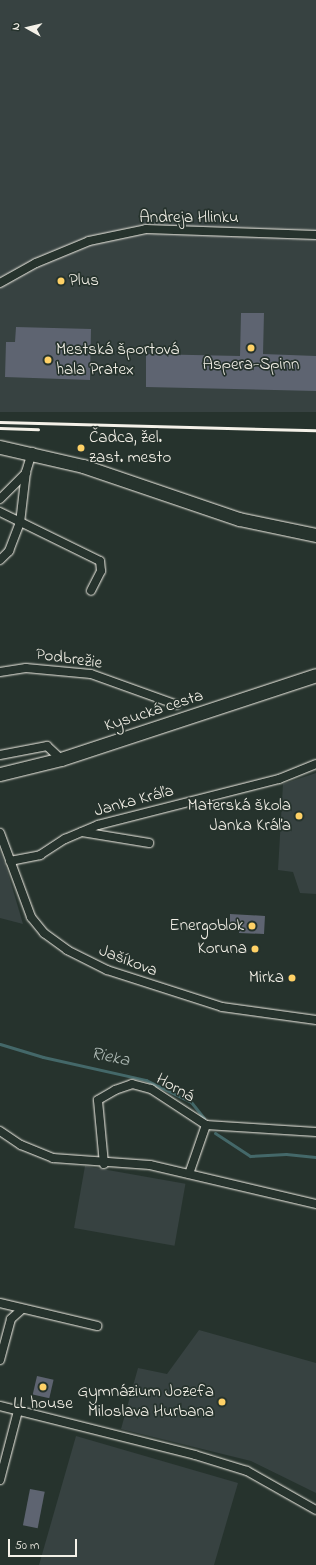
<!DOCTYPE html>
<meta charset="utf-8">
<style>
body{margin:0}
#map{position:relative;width:316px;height:1565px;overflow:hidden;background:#26332d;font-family:"Indie Flower",sans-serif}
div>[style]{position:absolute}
.built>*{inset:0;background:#374241;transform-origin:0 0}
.stream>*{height:3px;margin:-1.5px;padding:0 1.5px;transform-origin:1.5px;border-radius:1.5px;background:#446869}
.building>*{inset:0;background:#5e6471;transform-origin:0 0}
.roads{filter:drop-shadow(0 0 1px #f4f1e8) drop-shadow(0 0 1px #f4f1e8)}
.street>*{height:8px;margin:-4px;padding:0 4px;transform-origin:4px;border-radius:4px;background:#26332d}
.primary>*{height:13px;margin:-6.5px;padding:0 6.5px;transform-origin:6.5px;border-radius:6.5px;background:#26332d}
.rail>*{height:3px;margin:-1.5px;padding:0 1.5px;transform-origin:1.5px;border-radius:1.5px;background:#f4f1e8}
.dots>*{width:11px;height:11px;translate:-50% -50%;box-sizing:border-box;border:2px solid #26332d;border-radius:50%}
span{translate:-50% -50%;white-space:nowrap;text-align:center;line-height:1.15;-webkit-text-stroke:3.5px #26332d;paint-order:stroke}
.street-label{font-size:17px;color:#f4f1e8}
.poi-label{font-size:17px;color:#f4f1e8}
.left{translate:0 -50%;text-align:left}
.right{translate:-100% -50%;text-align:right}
.water-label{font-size:18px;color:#aebab5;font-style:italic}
.north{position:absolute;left:8px;top:8px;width:40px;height:40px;-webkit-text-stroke:3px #26332d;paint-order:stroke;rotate:278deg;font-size:11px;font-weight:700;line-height:16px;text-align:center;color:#f4f1e8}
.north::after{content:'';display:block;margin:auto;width:14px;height:18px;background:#f4f1e8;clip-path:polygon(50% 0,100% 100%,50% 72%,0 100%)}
.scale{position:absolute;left:8px;top:1539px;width:69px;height:18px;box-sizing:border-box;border:2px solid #f4f1e8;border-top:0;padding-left:5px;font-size:12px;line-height:14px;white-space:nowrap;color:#f4f1e8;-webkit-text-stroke:3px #26332d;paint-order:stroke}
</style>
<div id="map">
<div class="built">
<i style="left:0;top:0;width:316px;height:412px"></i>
<i style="clip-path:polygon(316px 773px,316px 894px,300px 893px,293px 872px,278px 870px,283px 784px)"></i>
<i style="clip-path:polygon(0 851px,8px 873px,23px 924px,0 918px)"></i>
<i style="left:85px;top:1166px;width:102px;height:63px;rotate:10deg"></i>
<i style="clip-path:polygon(199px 1330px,316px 1363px,316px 1493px,251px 1461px,121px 1429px,138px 1368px,167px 1374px)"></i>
<i style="clip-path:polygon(76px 1436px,238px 1483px,214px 1565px,39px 1565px)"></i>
</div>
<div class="stream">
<i style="left:0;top:1044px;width:45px;rotate:16.8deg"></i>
<i style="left:43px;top:1057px;width:106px;rotate:12.6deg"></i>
<i style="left:146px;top:1080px;width:50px;rotate:26.1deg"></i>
<i style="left:191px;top:1102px;width:21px;rotate:51deg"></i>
<i style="left:215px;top:1133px;width:42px;rotate:33.3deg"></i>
<i style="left:250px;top:1156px;width:36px;rotate:-3deg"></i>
<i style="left:286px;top:1154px;width:30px;rotate:6deg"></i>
</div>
<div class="building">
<i style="clip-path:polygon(241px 313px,264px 313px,263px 354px,316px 356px,316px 391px,146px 387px,146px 354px,240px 356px)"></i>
<i style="clip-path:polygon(16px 327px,91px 329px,90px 380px,5px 377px,6px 342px,15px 342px)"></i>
<i style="clip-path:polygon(230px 914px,265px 916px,264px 934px,239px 933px,239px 923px,230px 923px)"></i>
<i style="left:37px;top:1376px;width:17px;height:19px;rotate:13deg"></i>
<i style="left:30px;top:1489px;width:15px;height:37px;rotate:11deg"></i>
</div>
<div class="roads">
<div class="street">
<i style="left:0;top:283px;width:41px;rotate:-29.1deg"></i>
<i style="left:36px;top:263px;width:57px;rotate:-22.5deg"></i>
<i style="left:89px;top:241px;width:58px;rotate:-11.9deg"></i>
<i style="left:146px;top:229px;width:170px;rotate:2deg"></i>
<i style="left:0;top:499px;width:37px;rotate:-45deg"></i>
<i style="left:0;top:512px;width:111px;rotate:26.1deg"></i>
<i style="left:100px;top:561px;width:10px;rotate:84deg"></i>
<i style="left:101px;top:571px;width:22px;rotate:117deg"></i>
<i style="left:0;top:560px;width:13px;rotate:-45deg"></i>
<i style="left:9px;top:551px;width:30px;rotate:-69deg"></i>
<i style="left:20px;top:523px;width:51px;rotate:-83.3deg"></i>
<i style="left:26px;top:472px;width:21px;rotate:-73deg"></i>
<i style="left:0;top:672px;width:26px;rotate:-9deg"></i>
<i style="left:26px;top:668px;width:65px;rotate:5.3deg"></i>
<i style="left:91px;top:674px;width:91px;rotate:19.8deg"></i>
<i style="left:0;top:755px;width:48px;rotate:-10.8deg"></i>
<i style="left:47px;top:746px;width:19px;rotate:43deg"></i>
<i style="left:82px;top:832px;width:68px;rotate:9.3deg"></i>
<i style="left:0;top:833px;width:90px;rotate:69.7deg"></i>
<i style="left:31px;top:917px;width:21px;rotate:51deg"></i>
<i style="left:44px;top:933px;width:29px;rotate:36deg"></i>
<i style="left:67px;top:950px;width:45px;rotate:26.6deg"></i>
<i style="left:107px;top:970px;width:121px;rotate:17.8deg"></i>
<i style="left:222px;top:1007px;width:95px;rotate:7.9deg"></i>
<i style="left:10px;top:861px;width:31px;rotate:-11deg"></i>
<i style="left:40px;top:855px;width:30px;rotate:-33deg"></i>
<i style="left:65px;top:839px;width:36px;rotate:-23deg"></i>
<i style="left:98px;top:825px;width:187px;rotate:-14.3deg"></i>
<i style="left:279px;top:779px;width:40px;rotate:-22deg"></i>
<i style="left:0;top:1131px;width:25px;rotate:34deg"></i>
<i style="left:21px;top:1145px;width:35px;rotate:22deg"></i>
<i style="left:53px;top:1158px;width:97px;rotate:4.1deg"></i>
<i style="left:150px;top:1165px;width:171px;rotate:13.2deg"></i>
<i style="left:104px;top:1164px;width:64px;rotate:-95.4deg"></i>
<i style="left:98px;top:1100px;width:20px;rotate:-30deg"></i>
<i style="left:115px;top:1090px;width:18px;rotate:-19deg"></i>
<i style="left:132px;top:1084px;width:20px;rotate:15deg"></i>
<i style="left:151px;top:1089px;width:66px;rotate:33.2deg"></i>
<i style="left:189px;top:1174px;width:52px;rotate:-70.9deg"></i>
<i style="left:206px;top:1125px;width:110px;rotate:3.6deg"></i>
<i style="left:0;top:1303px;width:100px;rotate:13.3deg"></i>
<i style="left:0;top:1360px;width:42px;rotate:-75deg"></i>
<i style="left:11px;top:1319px;width:15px;rotate:-42deg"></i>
<i style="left:0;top:1406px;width:201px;rotate:14.1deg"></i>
<i style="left:195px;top:1455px;width:54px;rotate:17.1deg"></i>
<i style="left:247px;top:1471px;width:79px;rotate:29.5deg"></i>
<i style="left:0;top:1480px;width:71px;rotate:-75.4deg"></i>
</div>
<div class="primary">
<i style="left:0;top:447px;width:85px;rotate:12.9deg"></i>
<i style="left:83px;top:466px;width:165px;rotate:18.8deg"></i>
<i style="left:239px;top:519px;width:79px;rotate:11.7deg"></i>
<i style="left:0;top:774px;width:63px;rotate:-13.8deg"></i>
<i style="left:61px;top:759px;width:268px;rotate:-18.2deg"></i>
</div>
</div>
<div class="rail">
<i style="left:0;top:422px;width:316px;rotate:1.5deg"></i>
<i style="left:0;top:428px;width:38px;rotate:2deg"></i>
</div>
<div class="dots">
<i style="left:61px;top:281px;background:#ffd166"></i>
<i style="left:251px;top:348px;background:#ffd166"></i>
<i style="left:48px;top:360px;background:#ffd166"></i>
<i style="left:81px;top:448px;background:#ffd166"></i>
<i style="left:299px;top:816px;background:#ffd166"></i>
<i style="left:252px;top:926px;background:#ffd166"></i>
<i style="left:255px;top:949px;background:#ffd166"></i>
<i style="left:292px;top:978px;background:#ffd166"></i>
<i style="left:43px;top:1387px;background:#ffd166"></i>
<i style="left:222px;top:1402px;background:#ffd166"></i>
</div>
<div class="street-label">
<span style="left:189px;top:218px">Andreja Hlinku</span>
<span style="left:69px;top:659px;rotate:8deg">Podbrežie</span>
<span style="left:154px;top:711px;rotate:-18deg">Kysucká cesta</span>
<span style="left:134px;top:801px;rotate:-15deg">Janka Kráľa</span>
<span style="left:128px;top:961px;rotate:21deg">Jašíkova</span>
<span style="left:175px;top:1088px;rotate:30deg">Horná</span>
</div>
<div class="poi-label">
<span class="left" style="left:69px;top:281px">Plus</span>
<span class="left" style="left:56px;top:360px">Mestská športová<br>hala Pratex</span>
<span style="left:251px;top:365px">Aspera-Spinn</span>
<span class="left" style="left:89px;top:448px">Čadca, žel.<br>zast. mesto</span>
<span class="right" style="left:291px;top:816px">Materská škola<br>Janka Kráľa</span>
<span class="right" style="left:244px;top:926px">Energoblok</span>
<span class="right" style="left:247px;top:949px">Koruna</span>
<span class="right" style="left:284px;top:978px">Mirka</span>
<span class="right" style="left:214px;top:1402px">Gymnázium Jozefa<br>Miloslava Hurbana</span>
<span style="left:43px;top:1404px">LL house</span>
</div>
<div class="water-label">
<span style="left:110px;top:1058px;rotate:12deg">Rieka</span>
</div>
<div class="north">N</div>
<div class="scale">50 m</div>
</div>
